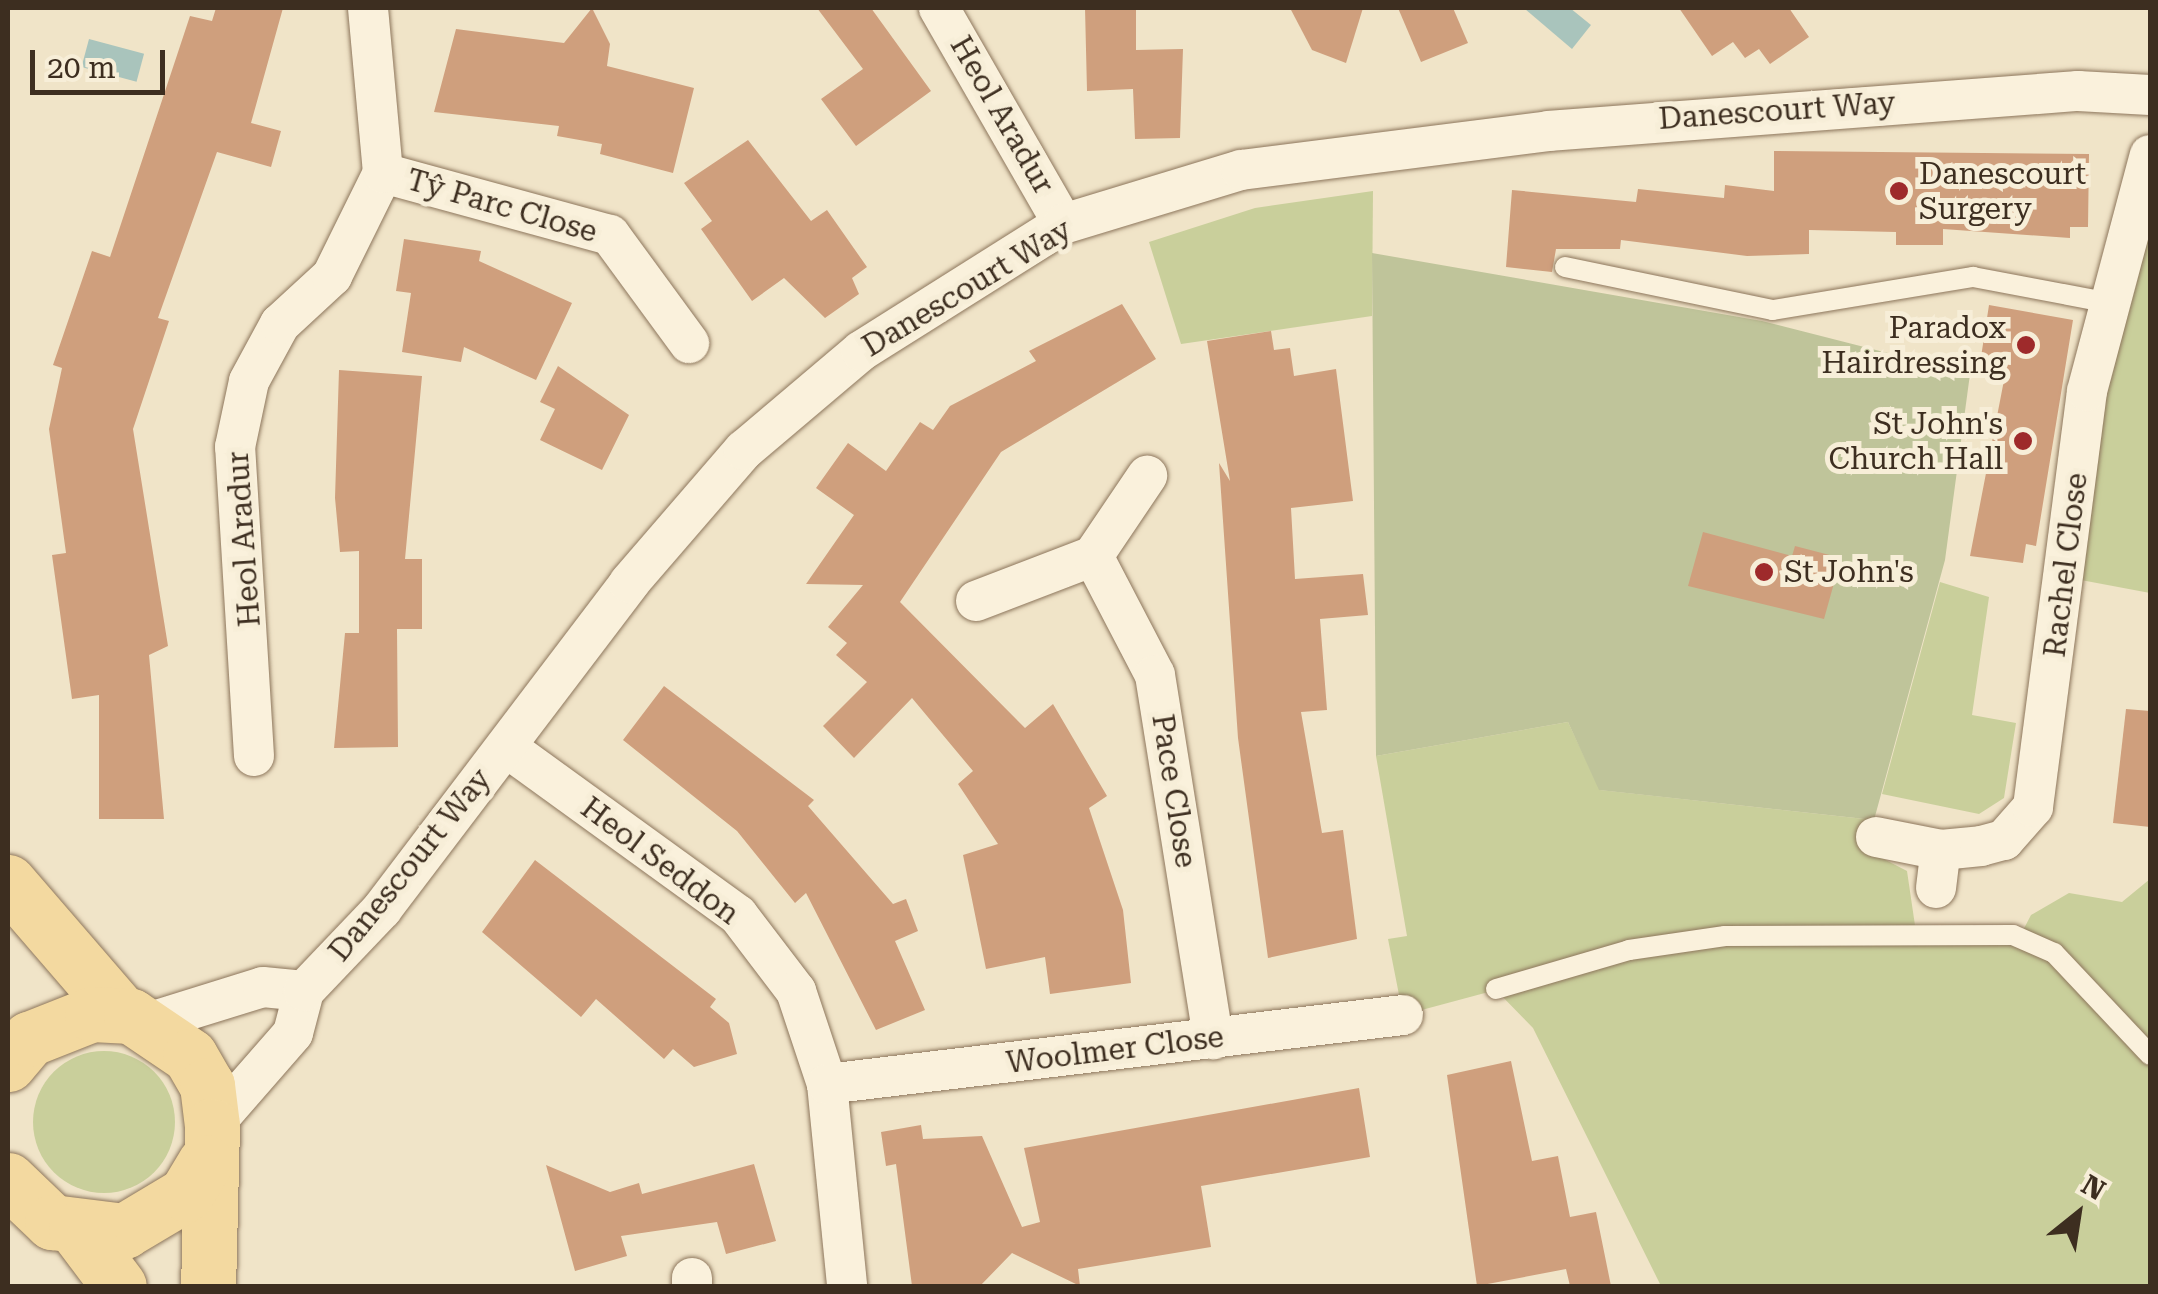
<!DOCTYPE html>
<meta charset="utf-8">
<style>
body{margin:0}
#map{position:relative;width:2158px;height:1294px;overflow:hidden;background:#f0e4c8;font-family:"Roboto Serif",serif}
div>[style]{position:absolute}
.green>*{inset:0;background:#c9cf9b}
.round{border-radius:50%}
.cemetery>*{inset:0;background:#bfc49a}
.water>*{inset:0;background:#a9c4bc;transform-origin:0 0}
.building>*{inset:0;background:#cf9f7d}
.roads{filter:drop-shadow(0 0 2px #8d765c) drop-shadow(0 0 2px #8d765c)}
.service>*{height:20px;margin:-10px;padding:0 10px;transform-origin:10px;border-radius:10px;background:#faf1dc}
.minor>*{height:40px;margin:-20px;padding:0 20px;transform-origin:20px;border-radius:20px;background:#faf1dc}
.primary>*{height:55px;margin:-27.5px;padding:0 27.5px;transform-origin:27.5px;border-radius:27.5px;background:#f3d9a0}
.dots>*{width:28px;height:28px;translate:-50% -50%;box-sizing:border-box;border:5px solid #f7eed8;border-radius:50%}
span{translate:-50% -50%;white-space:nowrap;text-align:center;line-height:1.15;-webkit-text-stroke:10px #f7eed8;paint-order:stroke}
.street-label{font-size:30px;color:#3d2e20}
.poi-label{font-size:30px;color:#3d2e20}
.left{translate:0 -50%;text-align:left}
.right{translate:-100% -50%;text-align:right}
.frame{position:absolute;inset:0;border:10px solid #3d2e20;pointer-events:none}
.north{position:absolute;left:2028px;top:1164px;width:100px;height:100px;-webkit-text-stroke:8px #f7eed8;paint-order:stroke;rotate:30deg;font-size:28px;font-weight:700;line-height:40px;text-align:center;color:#3d2e20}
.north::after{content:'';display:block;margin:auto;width:35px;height:45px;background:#3d2e20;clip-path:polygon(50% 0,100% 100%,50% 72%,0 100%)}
.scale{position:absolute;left:30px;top:50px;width:135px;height:45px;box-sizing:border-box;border:5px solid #3d2e20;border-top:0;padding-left:12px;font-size:30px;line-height:35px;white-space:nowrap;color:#3d2e20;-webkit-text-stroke:8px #f7eed8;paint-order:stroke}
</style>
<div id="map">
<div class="green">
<i style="clip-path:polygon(2150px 155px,2150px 593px,2065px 577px)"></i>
<i style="clip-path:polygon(1373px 191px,1372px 316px,1181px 344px,1149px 242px,1255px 208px)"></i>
<i style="clip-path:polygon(1940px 582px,1989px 597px,1972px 715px,2016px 723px,2004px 798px,1979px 814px,1882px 794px)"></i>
<i style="clip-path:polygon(1568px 722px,1600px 790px,1874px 820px,1878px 856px,1907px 871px,1917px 939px,2019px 938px,2031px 915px,2069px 893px,2122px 902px,2150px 879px,2150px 1286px,1661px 1286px,1533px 1028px,1496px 990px,1403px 1015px,1388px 939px,1407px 936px,1376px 756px)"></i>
<i class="round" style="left:33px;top:1051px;width:142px;height:142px"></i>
</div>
<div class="cemetery">
<i style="clip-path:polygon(1372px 253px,1762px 321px,1970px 374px,1945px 560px,1874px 820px,1599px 790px,1568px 722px,1376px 756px)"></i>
</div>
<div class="water">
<i style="clip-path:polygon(1570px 8px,1591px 25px,1572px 49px,1525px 9px)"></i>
<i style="left:89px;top:39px;width:57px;height:29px;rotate:15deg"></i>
</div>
<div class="building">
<i style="clip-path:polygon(216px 8px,283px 8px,251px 123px,281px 131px,271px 167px,217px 152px,158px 318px,169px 321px,133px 429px,168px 646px,149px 655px,164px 819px,99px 819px,99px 695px,72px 699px,52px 555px,66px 553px,49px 429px,62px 368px,53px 365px,92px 251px,110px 257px,190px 16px,212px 21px)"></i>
<i style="clip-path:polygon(592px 8px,610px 44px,607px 66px,694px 88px,673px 173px,600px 154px,602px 144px,557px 136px,559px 126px,434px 112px,456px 29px,564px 43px)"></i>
<i style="clip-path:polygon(817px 8px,871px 8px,931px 91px,856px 146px,821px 99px,863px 69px)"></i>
<i style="clip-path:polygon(1085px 8px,1136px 8px,1136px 50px,1183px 49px,1180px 138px,1135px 139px,1133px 89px,1087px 91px)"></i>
<i style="clip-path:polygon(1290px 8px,1363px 8px,1346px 63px,1312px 50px)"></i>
<i style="clip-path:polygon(1398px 8px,1453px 8px,1468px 43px,1421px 62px)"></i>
<i style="clip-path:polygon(1679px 8px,1789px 8px,1809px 37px,1770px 64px,1759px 49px,1745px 58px,1733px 42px,1712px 56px)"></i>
<i style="clip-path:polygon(748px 140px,811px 221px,827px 210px,867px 267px,852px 278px,859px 294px,825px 318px,784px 278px,752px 301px,701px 229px,712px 221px,684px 183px)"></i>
<i style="clip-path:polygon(1774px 151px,2089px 154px,2088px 227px,2070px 227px,2070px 238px,1943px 229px,1943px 245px,1896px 245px,1896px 232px,1809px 230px,1809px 254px,1747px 256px,1621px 240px,1620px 249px,1556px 249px,1552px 272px,1506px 267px,1512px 190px,1636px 202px,1638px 189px,1724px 198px,1725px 185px,1774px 191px)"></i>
<i style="clip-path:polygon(404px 239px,481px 251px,479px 261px,572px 303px,536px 380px,464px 347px,461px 362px,402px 352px,411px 293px,396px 291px)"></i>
<i style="clip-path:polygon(1122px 304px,1156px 359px,1001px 452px,900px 602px,1025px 728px,1053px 704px,1107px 796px,1089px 808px,1123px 910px,1131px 983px,1050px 994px,1045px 957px,986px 969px,963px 855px,998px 844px,958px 784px,973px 771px,912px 698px,854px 758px,823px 726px,867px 682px,836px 655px,847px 643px,828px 627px,863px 585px,806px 584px,854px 515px,816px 488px,848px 443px,886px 471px,920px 422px,933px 430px,950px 406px,1036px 361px,1029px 351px)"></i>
<i style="clip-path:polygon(1989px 305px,2073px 320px,2036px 546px,2026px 544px,2023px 563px,1970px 556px,2005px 375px,1979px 370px)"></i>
<i style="clip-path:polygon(1271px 331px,1274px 350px,1290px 348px,1294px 376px,1336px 369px,1353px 501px,1291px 508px,1295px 579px,1363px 574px,1368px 615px,1320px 619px,1327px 710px,1301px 712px,1322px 833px,1343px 830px,1357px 939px,1268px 958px,1238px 738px,1219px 463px,1230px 481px,1207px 341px)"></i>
<i style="clip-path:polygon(558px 366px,629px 415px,602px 470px,540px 440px,555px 409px,540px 402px)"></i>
<i style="clip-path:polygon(339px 370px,422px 376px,405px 559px,422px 559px,422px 629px,397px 629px,398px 747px,334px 748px,345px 633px,359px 633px,359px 551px,340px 552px,335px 498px)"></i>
<i style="clip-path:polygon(1703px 532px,1792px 556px,1795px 546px,1841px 558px,1824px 619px,1688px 586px)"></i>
<i style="clip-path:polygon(664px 686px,814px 800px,808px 806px,893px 904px,906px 899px,918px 931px,895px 941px,925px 1010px,876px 1030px,806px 893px,795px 903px,737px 831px,623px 740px)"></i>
<i style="clip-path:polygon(2126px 709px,2150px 711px,2150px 827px,2113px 823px)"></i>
<i style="clip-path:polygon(535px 860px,716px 999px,710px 1007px,729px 1023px,737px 1054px,694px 1067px,673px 1049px,664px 1059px,596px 999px,581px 1017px,482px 932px)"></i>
<i style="clip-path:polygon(1511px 1061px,1532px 1161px,1558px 1156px,1570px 1217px,1596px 1212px,1611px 1286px,1570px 1286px,1566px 1269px,1477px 1286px,1447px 1075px)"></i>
<i style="clip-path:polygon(1359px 1088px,1370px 1157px,1201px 1186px,1211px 1247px,1078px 1269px,1080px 1286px,1012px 1253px,980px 1286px,912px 1286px,896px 1164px,886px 1166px,881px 1132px,921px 1125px,923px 1139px,982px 1136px,1022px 1227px,1040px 1222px,1024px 1148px)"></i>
<i style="clip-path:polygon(754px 1164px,776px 1241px,726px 1254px,717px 1222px,621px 1236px,627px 1256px,575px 1271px,546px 1165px,610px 1192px,639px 1183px,642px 1194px)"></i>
</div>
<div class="roads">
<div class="service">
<i style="left:1565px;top:267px;width:212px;rotate:11.7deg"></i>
<i style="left:1773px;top:310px;width:203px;rotate:-9.4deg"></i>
<i style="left:1973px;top:277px;width:139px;rotate:10.7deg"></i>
<i style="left:1496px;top:989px;width:139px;rotate:-16.3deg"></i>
<i style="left:1629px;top:950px;width:97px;rotate:-8.3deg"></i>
<i style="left:1725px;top:936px;width:288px;rotate:-0.2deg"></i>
<i style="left:2013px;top:935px;width:45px;rotate:23.7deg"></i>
<i style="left:2054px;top:953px;width:140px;rotate:46.7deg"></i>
</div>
<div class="minor">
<i style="left:939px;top:8px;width:249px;rotate:60.1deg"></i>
<i style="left:383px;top:173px;width:235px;rotate:15.3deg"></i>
<i style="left:610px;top:235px;width:134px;rotate:53.8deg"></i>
<i style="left:1093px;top:556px;width:134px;rotate:62.5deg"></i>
<i style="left:1155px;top:675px;width:369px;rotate:80.9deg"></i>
<i style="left:976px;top:601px;width:125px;rotate:-21deg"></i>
<i style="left:1093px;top:556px;width:97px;rotate:-56deg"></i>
<i style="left:506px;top:747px;width:286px;rotate:35.9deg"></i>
<i style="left:738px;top:915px;width:96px;rotate:52.7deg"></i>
<i style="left:796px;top:991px;width:98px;rotate:71.6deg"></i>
<i style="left:827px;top:1084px;width:203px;rotate:84.3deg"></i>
<i style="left:254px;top:756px;width:310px;rotate:-93.5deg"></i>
<i style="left:235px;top:447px;width:67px;rotate:-78deg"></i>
<i style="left:249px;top:381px;width:65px;rotate:-61.5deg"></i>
<i style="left:280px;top:324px;width:71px;rotate:-42.7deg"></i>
<i style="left:332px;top:276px;width:115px;rotate:-63.7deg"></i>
<i style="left:383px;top:173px;width:166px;rotate:-95.2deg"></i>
<i style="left:1876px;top:837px;width:66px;rotate:11.3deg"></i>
<i style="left:1941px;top:850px;width:40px;rotate:-5.7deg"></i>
<i style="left:1981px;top:846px;width:24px;rotate:-15deg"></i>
<i style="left:2004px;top:840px;width:44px;rotate:-48.7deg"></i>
<i style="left:2033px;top:807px;width:419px;rotate:-82.6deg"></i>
<i style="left:2087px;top:391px;width:244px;rotate:-75.1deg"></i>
<i style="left:1936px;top:888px;width:38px;rotate:-83deg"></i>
<i style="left:147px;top:1023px;width:121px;rotate:-17.2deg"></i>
<i style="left:263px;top:987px;width:41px;rotate:5.6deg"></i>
<i style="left:827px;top:1084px;width:580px;rotate:-6.83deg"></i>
<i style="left:212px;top:1126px;width:123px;rotate:-48.9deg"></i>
<i style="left:293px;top:1033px;width:43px;rotate:-75.3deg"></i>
<i style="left:304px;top:991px;width:113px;rotate:-46.4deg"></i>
<i style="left:382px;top:909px;width:409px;rotate:-52.8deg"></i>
<i style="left:629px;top:583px;width:176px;rotate:-49.2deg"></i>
<i style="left:744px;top:450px;width:153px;rotate:-40.2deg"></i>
<i style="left:861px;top:351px;width:239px;rotate:-32.2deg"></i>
<i style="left:1063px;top:224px;width:186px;rotate:-16.9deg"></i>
<i style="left:1241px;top:170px;width:309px;rotate:-7.2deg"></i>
<i style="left:1548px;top:131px;width:532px;rotate:-4.32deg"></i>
<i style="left:2078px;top:91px;width:72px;rotate:3.2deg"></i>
<i style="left:692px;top:1278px;width:8px;rotate:90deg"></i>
</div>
<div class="primary">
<i style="left:8px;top:882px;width:173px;rotate:49.2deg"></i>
<i style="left:8px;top:1064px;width:33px;rotate:-50deg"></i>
<i style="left:29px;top:1039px;width:68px;rotate:-21.6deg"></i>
<i style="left:92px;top:1014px;width:39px;rotate:3deg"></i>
<i style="left:131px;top:1016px;width:71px;rotate:34.1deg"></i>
<i style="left:190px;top:1056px;width:34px;rotate:60deg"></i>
<i style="left:207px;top:1085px;width:41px;rotate:83deg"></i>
<i style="left:212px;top:1126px;width:160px;rotate:91.4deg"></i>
<i style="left:8px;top:1180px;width:61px;rotate:43.7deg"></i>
<i style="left:52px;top:1222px;width:73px;rotate:7.1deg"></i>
<i style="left:124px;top:1231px;width:72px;rotate:-30.8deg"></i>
<i style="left:186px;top:1194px;width:37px;rotate:-59deg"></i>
<i style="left:76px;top:1229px;width:71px;rotate:53deg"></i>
</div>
</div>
<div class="dots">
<i style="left:1899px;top:191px;background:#9e2a2b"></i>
<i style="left:2026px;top:345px;background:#9e2a2b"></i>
<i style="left:2023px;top:441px;background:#9e2a2b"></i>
<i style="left:1764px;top:572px;background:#9e2a2b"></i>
</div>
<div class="street-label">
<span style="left:1777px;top:111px;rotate:-4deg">Danescourt Way</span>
<span style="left:1002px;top:115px;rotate:60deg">Heol Aradur</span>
<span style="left:502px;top:206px;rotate:16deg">Tŷ Parc Close</span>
<span style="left:967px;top:288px;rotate:-31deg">Danescourt Way</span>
<span style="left:244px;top:539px;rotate:-94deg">Heol Aradur</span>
<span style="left:2066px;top:565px;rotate:-83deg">Rachel Close</span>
<span style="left:1174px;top:791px;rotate:81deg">Pace Close</span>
<span style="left:660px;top:861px;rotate:37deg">Heol Seddon</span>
<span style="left:410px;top:865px;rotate:-51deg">Danescourt Way</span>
<span style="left:1115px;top:1050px;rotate:-7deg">Woolmer Close</span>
</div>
<div class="poi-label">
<span class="left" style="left:1919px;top:191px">Danescourt<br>Surgery</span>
<span class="right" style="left:2006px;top:345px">Paradox<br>Hairdressing</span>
<span class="right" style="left:2003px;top:441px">St John's<br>Church Hall</span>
<span class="left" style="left:1784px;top:572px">St John's</span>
</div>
<div class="frame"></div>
<div class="north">N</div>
<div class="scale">20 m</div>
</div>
